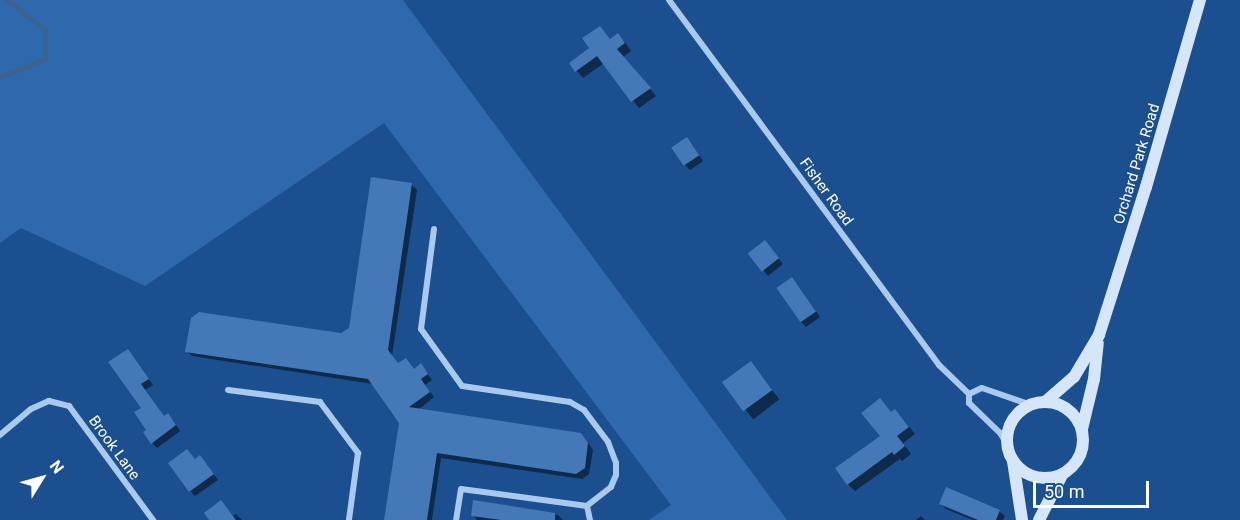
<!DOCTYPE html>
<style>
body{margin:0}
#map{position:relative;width:1240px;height:520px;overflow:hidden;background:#1b4f8f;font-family:Roboto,sans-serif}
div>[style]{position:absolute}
.green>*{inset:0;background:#2e69ad}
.shadow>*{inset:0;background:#0007;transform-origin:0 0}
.stream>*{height:4.5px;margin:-2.25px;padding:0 2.25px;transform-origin:2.25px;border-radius:2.25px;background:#3c6290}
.building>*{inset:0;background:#4478b7;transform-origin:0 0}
.minor>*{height:6px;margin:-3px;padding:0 3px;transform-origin:3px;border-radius:3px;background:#a9c9ee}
.secondary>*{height:12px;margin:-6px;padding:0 6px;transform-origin:6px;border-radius:6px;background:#d6e6fa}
.secondary>.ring{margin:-6px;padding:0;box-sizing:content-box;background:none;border:12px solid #d6e6fa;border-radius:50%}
span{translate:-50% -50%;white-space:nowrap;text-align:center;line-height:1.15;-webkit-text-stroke:6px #1b4f8f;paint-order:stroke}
.street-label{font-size:15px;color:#fff}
.north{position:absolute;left:12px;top:448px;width:60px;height:60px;-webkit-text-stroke:4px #1b4f8f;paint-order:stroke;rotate:53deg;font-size:16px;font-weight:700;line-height:24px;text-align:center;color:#fff}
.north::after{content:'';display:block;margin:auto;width:21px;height:27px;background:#fff;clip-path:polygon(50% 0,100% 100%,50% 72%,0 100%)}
.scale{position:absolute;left:1033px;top:481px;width:116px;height:27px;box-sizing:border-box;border:3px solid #fff;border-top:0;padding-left:8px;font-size:18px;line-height:21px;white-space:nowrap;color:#fff;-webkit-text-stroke:4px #1b4f8f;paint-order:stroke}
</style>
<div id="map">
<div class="green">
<i style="clip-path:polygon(0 0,403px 0,787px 520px,649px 520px,671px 505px,384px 123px,145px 286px,21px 228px,0 243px)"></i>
</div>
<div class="shadow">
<i style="clip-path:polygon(600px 28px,611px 40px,618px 35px,625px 42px,631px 51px,623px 57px,656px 96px,639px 108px,604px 63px,583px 78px,571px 64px,591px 48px)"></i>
<i style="clip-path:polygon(692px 144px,703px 161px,690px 170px,685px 165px)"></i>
<i style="clip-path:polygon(373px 179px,412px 185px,417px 190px,392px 356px,399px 365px,414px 370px,421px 365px,432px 380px,425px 385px,434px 397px,418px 410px,586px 440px,593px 450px,589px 474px,582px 479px,441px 458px,432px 520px,386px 520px,400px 422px,373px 384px,192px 356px,187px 351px,342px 335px,351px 329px)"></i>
<i style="clip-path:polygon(770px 248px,783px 264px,768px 276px,750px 254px)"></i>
<i style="clip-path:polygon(797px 284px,820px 317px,806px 327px,801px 322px)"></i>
<i style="clip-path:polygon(128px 351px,153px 385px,145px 390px,164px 417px,173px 420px,180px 431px,157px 448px,152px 443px,148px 430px)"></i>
<i style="left:751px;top:363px;width:46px;height:33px;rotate:52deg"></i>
<i style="clip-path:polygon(880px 400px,892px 413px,902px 418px,915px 434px,903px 443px,911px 454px,902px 461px,900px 459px,855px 491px,848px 484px,882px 437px)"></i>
<i style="clip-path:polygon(195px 461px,205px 462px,218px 480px,195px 496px,190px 491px)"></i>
<i style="clip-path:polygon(221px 502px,233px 516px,236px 514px,242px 520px,211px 520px)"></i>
<i style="clip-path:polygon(475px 502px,558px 515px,563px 520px,477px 520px,473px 515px)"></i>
<i style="clip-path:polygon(941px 504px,999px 511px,1005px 516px,1003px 520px,973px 520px,946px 509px)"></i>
<i style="clip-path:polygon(921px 516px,925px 520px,916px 520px)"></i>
</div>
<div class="stream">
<i style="left:0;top:77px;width:48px;rotate:-21.8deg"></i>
<i style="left:45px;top:59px;width:29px;rotate:-90deg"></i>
<i style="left:45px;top:30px;width:48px;rotate:-141.7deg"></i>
</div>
<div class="building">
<i style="clip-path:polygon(600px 26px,610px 39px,618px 33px,625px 43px,617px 49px,651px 88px,631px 102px,597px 56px,575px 72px,569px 63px,589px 48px,582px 38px)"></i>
<i style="left:687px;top:137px;width:22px;height:19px;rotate:56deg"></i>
<i style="clip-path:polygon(371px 177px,412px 183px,388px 350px,398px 363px,406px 358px,414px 369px,421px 363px,428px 374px,421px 379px,430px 392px,409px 407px,581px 433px,588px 443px,585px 468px,576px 474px,437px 453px,427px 520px,384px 520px,399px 423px,368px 379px,185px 352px,191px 318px,199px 312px,341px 333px,349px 328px)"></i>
<i style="left:765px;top:240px;width:23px;height:22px;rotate:52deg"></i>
<i style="left:792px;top:277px;width:42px;height:19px;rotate:55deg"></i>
<i style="clip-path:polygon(128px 349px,149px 379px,141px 384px,164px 416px,168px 413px,176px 425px,151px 444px,143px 432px,146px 430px,134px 412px,141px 408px,108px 362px)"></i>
<i style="left:751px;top:361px;width:36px;height:36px;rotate:54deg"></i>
<i style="clip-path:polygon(880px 398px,891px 412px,895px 409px,909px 427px,897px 436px,905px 446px,894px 455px,892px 452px,847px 485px,835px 468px,880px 436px,861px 413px)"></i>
<i style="clip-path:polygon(187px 449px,195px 459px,200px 455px,214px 474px,189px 492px,168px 463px)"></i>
<i style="clip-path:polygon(946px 487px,1000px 510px,996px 520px,978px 520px,939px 504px)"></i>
<i style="clip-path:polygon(221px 500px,236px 520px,209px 520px,204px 513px)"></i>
<i style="clip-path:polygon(473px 500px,555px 513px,555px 520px,501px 520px,471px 516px)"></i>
</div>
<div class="minor">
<i style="left:669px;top:0;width:454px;rotate:53.5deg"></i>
<i style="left:939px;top:365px;width:42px;rotate:44deg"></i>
<i style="left:969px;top:394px;width:9px;rotate:90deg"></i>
<i style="left:969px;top:403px;width:43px;rotate:44.1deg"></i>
<i style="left:1000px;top:433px;width:15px;rotate:58deg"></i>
<i style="left:434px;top:229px;width:101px;rotate:97.4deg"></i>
<i style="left:421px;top:329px;width:70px;rotate:54.3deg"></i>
<i style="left:462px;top:386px;width:109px;rotate:8.4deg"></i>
<i style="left:570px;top:402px;width:16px;rotate:30deg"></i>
<i style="left:584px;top:410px;width:40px;rotate:53deg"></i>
<i style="left:608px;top:442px;width:22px;rotate:69deg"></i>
<i style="left:616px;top:463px;width:12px;rotate:90deg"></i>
<i style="left:616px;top:475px;width:13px;rotate:113deg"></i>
<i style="left:611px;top:487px;width:31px;rotate:142deg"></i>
<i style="left:587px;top:506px;width:127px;rotate:-172.3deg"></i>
<i style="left:461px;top:489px;width:31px;rotate:99deg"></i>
<i style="left:228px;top:390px;width:93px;rotate:7.4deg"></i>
<i style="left:320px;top:402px;width:64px;rotate:53.3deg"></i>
<i style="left:358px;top:453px;width:68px;rotate:97.7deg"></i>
<i style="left:969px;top:394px;width:14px;rotate:-25deg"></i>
<i style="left:982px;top:388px;width:52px;rotate:19.1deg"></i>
<i style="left:0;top:435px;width:40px;rotate:-40deg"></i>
<i style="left:31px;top:409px;width:20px;rotate:-24deg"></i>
<i style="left:49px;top:401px;width:21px;rotate:14deg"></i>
<i style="left:69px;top:406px;width:142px;rotate:53.6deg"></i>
<i style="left:587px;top:506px;width:14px;rotate:78deg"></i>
</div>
<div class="secondary">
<i class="ring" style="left:1007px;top:402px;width:64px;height:64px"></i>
<i style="left:1045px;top:402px;width:38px;rotate:-41deg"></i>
<i style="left:1074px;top:377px;width:49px;rotate:-59.2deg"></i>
<i style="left:1099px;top:335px;width:155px;rotate:-72.4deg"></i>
<i style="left:1146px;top:187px;width:195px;rotate:-73.9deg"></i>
<i style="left:1082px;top:429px;width:51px;rotate:-76.5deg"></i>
<i style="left:1094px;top:379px;width:36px;rotate:-84deg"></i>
<i style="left:1013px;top:461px;width:60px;rotate:81.3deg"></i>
<i style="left:1039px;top:520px;width:51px;rotate:-62.9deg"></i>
</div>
<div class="street-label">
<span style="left:1137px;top:164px;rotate:-73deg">Orchard Park Road</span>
<span style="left:826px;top:192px;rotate:54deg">Fisher Road</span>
<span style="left:114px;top:448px;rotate:54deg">Brook Lane</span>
</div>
<div class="north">N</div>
<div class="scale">50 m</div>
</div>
